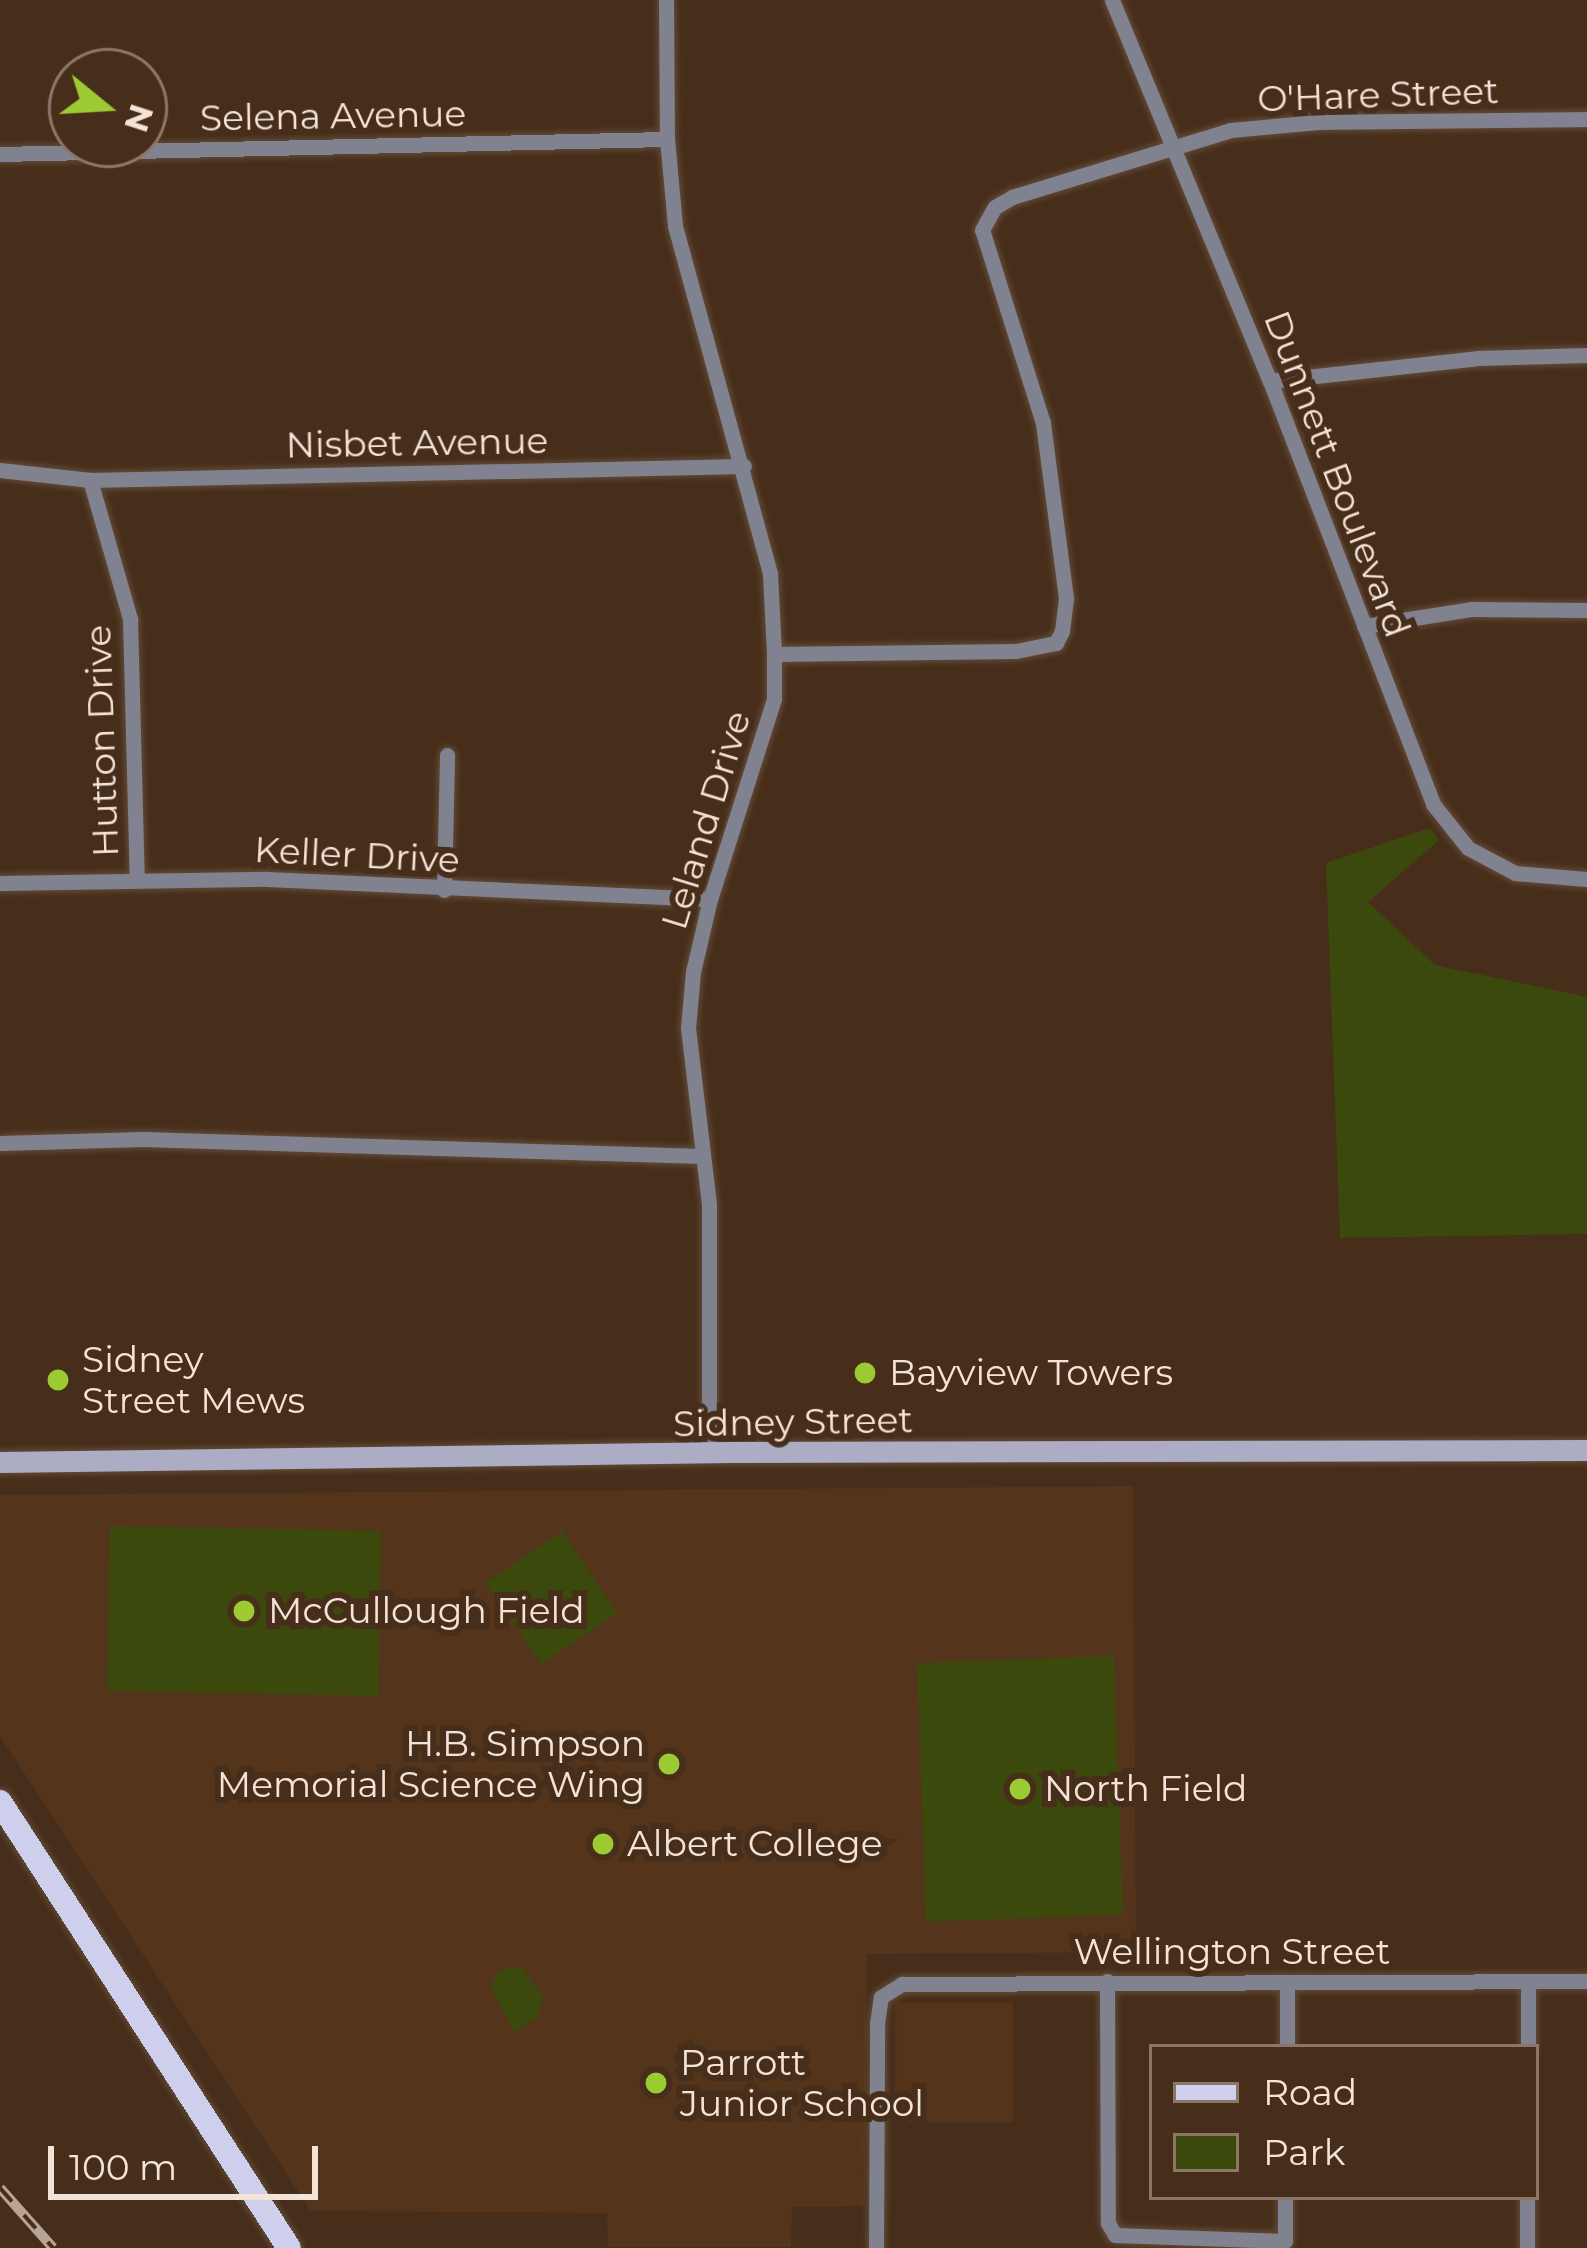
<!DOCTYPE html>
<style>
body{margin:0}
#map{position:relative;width:1587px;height:2248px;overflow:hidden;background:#462e1a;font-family:Montserrat,sans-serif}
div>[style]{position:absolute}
.built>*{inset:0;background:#54351c;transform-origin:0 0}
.green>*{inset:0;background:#3c490c;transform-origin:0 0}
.roads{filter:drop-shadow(0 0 3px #624b38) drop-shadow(0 0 3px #624b38)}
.street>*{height:15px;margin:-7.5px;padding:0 7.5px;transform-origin:7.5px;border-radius:7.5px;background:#818290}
.secondary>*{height:21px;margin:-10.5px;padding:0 10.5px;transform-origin:10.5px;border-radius:10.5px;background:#acadc4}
.primary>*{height:24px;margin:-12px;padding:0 12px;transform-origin:12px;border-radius:12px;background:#cdcfed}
.rail>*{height:10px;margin-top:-5px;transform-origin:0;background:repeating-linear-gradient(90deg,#462e1a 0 18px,#b8a495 0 36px);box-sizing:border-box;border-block:3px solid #b8a495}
.dots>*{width:33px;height:33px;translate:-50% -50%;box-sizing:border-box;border:6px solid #462e1a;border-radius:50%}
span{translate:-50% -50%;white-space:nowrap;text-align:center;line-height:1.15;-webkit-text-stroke:12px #462e1a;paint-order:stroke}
.street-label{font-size:36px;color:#f4e3d7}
.poi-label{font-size:36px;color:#f4e3d7}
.left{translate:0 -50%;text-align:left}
.right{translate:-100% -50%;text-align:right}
.legend{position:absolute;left:1149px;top:2044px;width:390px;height:156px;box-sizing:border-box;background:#462e1a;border:3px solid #8c7666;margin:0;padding:15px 21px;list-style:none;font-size:36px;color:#f4e3d7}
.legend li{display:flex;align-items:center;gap:24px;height:60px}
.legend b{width:60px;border:3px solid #8c7666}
.north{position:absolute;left:48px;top:48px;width:120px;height:120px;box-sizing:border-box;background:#462e1a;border:3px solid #8c7666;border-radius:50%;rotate:108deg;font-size:33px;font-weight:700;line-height:48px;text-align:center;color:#f4e3d7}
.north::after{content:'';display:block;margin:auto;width:42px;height:54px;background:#9cca32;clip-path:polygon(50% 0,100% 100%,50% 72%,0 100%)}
.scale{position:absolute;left:48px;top:2146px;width:270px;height:54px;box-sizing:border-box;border:6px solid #f4e3d7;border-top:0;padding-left:15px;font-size:36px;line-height:42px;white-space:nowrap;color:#f4e3d7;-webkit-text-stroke:9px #462e1a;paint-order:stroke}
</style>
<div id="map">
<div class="built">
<i style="clip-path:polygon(1133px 1486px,1136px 1952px,867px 1954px,865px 2206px,792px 2207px,791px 2247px,608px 2247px,607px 2213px,311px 2211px,0 1736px,0 1495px)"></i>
<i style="left:895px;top:2003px;width:118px;height:119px"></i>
</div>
<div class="green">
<i style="clip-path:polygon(1430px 828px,1439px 840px,1368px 902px,1435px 965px,1587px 997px,1587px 1234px,1340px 1238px,1326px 863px)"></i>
<i style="left:110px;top:1526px;width:271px;height:165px;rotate:1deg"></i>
<i style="left:562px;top:1531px;width:99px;height:92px;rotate:56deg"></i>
<i style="left:1114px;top:1656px;width:259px;height:197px;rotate:88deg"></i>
<i style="clip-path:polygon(508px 1968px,522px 1968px,543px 1996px,538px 2017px,515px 2032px,491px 1988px,497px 1973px)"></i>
</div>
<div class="roads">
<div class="street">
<i style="left:666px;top:0;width:139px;rotate:89.6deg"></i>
<i style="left:667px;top:139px;width:87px;rotate:84.7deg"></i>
<i style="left:675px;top:226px;width:361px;rotate:74.7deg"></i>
<i style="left:770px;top:574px;width:80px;rotate:87.1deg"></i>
<i style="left:774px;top:654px;width:45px;rotate:90deg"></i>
<i style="left:774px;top:699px;width:210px;rotate:107.7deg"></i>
<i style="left:710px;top:899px;width:75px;rotate:103.1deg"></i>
<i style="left:693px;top:972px;width:56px;rotate:95.1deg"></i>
<i style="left:688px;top:1028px;width:178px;rotate:83.2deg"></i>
<i style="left:709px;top:1205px;width:248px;rotate:90deg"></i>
<i style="left:1112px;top:0;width:412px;rotate:67.5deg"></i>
<i style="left:1270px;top:381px;width:453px;rotate:68.9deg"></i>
<i style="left:1433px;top:804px;width:56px;rotate:51.5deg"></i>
<i style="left:1468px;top:848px;width:53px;rotate:28deg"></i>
<i style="left:1515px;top:873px;width:72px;rotate:4.8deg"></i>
<i style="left:0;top:154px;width:667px;rotate:-1.29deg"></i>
<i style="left:1270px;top:381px;width:208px;rotate:-6.3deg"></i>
<i style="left:1477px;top:358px;width:110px;rotate:-1.6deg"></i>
<i style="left:0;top:470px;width:91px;rotate:6.3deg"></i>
<i style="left:90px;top:480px;width:654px;rotate:-1.23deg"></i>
<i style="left:90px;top:480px;width:145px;rotate:73.9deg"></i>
<i style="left:130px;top:619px;width:261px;rotate:88.5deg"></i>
<i style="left:1364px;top:626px;width:108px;rotate:-9deg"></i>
<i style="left:1471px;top:609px;width:116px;rotate:0.5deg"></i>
<i style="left:774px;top:654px;width:242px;rotate:-0.7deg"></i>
<i style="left:1016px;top:651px;width:41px;rotate:-11.3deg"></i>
<i style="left:1056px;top:643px;width:13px;rotate:-63deg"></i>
<i style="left:1062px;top:631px;width:33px;rotate:-83deg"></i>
<i style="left:1066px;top:598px;width:177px;rotate:-97.5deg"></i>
<i style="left:1043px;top:423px;width:202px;rotate:-107.5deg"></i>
<i style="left:982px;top:230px;width:26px;rotate:-61deg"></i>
<i style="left:995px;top:207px;width:20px;rotate:-30deg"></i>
<i style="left:1012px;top:197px;width:229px;rotate:-17deg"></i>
<i style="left:1231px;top:130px;width:87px;rotate:-5.3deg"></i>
<i style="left:1318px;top:122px;width:269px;rotate:-0.6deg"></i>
<i style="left:0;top:883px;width:267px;rotate:-0.9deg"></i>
<i style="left:267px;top:879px;width:443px;rotate:2.6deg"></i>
<i style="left:444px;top:890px;width:135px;rotate:-88.7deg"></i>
<i style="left:0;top:1143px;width:143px;rotate:-1.6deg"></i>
<i style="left:143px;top:1139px;width:560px;rotate:1.74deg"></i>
<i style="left:1107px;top:1981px;width:242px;rotate:89.8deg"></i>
<i style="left:1108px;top:2223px;width:14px;rotate:60deg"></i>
<i style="left:1115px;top:2235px;width:170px;rotate:2deg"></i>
<i style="left:1285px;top:2241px;width:44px;rotate:-90deg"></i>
<i style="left:1287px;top:2047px;width:63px;rotate:-90deg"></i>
<i style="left:1528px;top:2047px;width:66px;rotate:-90deg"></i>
<i style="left:876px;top:2248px;width:224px;rotate:-89.7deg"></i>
<i style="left:877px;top:2024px;width:27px;rotate:-82deg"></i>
<i style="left:881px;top:1997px;width:25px;rotate:-32deg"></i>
<i style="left:902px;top:1984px;width:685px;rotate:-0.25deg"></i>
<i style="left:1527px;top:2248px;width:51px;rotate:-90deg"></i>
</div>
<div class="secondary">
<i style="left:0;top:1462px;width:730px;rotate:-0.78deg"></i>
<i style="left:730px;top:1452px;width:857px;rotate:-0.13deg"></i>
</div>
<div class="primary">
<i style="left:0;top:1802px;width:531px;rotate:57.06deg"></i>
</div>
</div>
<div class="rail">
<i style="left:0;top:2188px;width:80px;rotate:48.5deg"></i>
</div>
<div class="dots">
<i style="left:865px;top:1373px;background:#9cca32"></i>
<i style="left:58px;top:1380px;background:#9cca32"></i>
<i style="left:244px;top:1611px;background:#9cca32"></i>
<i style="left:669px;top:1764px;background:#9cca32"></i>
<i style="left:1020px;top:1789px;background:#9cca32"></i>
<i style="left:603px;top:1844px;background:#9cca32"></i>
<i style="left:656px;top:2083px;background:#9cca32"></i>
</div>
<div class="street-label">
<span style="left:1378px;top:95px;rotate:-2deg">O'Hare Street</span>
<span style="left:333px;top:116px;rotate:-1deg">Selena Avenue</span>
<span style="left:417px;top:443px;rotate:-1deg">Nisbet Avenue</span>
<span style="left:1337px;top:474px;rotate:69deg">Dunnett Boulevard</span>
<span style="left:102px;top:741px;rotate:-92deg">Hutton Drive</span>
<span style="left:706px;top:820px;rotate:-73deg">Leland Drive</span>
<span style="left:357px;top:855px;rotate:3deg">Keller Drive</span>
<span style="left:793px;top:1422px;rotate:-1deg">Sidney Street</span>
<span style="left:1232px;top:1952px">Wellington Street</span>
</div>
<div class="poi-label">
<span class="left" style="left:82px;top:1380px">Sidney<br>Street Mews</span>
<span class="left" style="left:889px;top:1373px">Bayview Towers</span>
<span class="left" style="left:268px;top:1611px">McCullough Field</span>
<span class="right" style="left:645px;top:1764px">H.B. Simpson<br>Memorial Science Wing</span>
<span class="left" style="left:1044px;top:1789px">North Field</span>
<span class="left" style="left:627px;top:1844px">Albert College</span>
<span class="left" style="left:680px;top:2083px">Parrott<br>Junior School</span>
</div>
<ul class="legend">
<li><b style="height:15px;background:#cdcfed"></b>Road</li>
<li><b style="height:33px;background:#3c490c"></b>Park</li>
</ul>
<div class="north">N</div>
<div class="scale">100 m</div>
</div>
